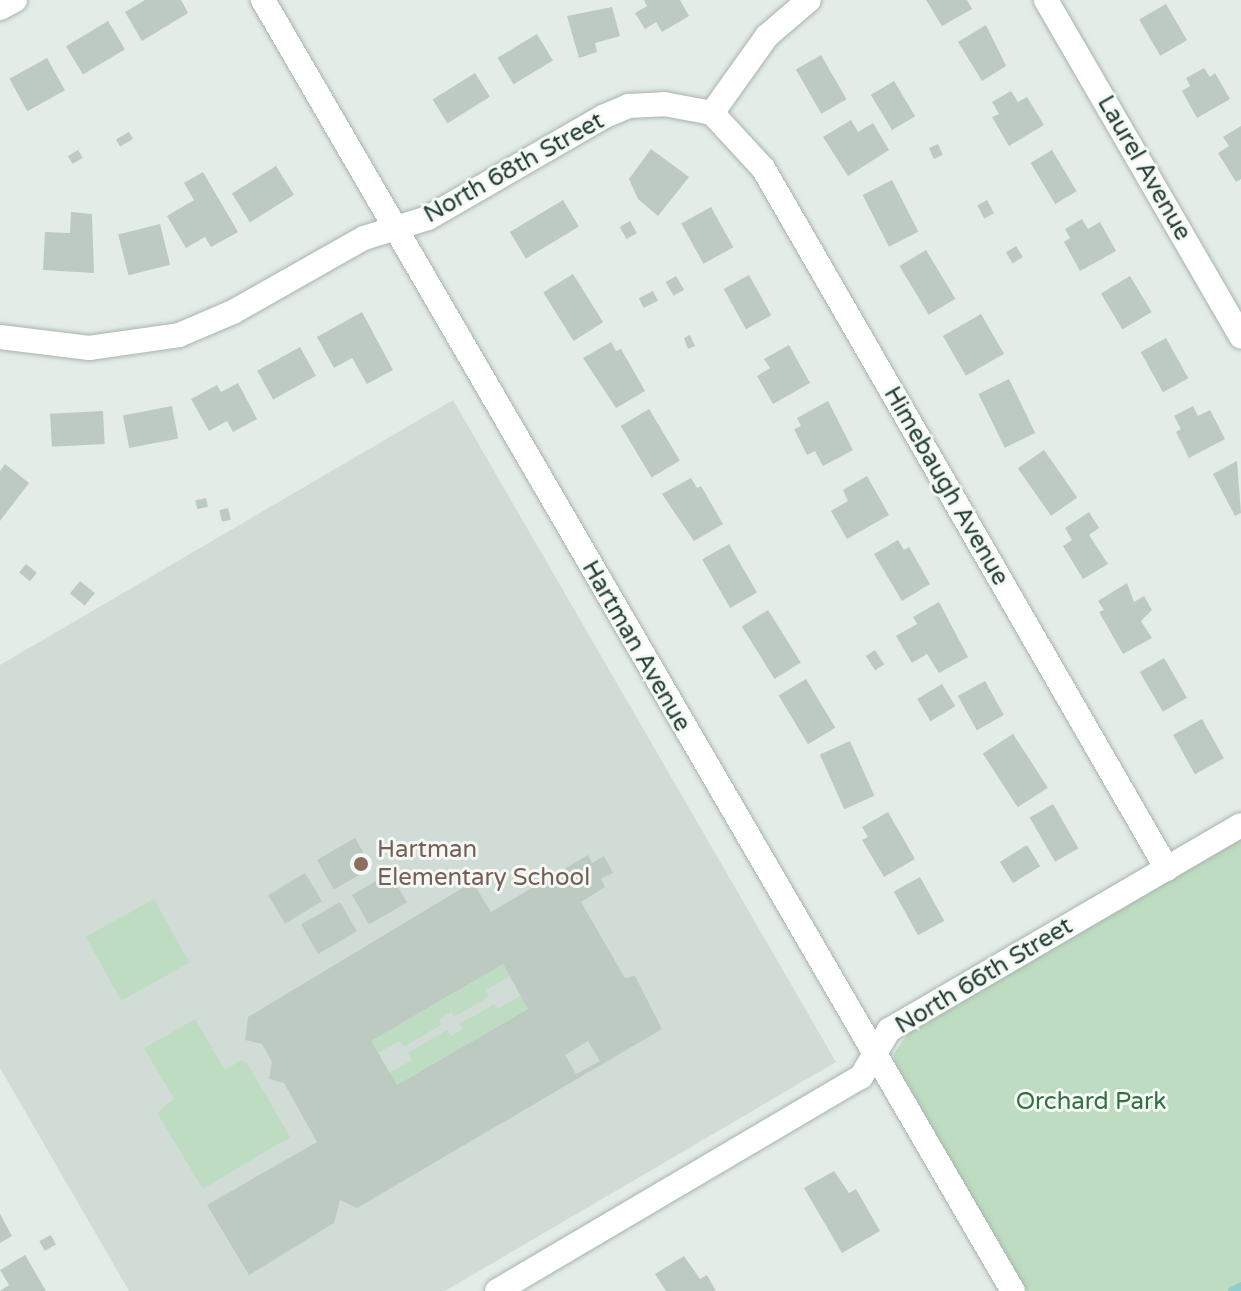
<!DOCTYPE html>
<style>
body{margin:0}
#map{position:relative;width:1241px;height:1291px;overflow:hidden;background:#e4ece7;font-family:"Varela Round",sans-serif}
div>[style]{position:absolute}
.built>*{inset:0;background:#d2dcd6}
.green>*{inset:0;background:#bedcc1;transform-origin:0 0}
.stream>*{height:8px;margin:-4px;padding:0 4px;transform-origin:4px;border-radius:4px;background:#90cdcd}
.building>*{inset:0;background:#bccac2;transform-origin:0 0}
.roads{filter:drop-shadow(0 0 2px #a7b4ad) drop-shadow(0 0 2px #a7b4ad)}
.minor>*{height:24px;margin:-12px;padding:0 12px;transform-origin:12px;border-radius:12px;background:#fff}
.secondary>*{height:24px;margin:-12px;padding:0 12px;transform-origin:12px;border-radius:12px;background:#fff}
.dots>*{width:22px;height:22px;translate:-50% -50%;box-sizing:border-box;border:4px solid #f4f9f6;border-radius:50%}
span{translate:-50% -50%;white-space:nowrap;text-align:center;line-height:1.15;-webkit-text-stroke:6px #f4f9f6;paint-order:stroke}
.street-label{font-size:24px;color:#243d32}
.education-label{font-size:24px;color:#785e54}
.left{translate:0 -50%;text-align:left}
.park-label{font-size:24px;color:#31713f}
</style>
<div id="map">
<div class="built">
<i style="clip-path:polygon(453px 400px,836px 1062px,445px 1291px,129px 1291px,0 1068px,0 665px)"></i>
</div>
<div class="green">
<i style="clip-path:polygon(1241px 839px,1241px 1291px,1027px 1291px,895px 1063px,894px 1053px,908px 1034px)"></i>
<i style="left:154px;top:899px;width:73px;height:78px;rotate:61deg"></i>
<i style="clip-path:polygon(503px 964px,510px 976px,486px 990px,489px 997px,454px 1017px,451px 1012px,439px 1019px,441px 1025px,404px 1047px,400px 1041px,378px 1053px,371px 1041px)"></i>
<i style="clip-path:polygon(521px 996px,528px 1009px,397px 1085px,389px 1073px,412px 1060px,408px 1053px,447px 1030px,451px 1036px,463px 1029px,460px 1024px,494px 1004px,498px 1009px)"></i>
<i style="clip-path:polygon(195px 1019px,225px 1070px,241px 1060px,247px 1063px,290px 1137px,203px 1189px,157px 1113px,174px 1099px,144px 1048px)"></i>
</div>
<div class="stream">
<i style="left:1232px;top:1291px;width:10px;rotate:-29deg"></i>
</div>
<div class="building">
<i style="clip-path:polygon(145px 0,181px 0,188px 13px,142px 41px,125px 12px)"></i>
<i style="clip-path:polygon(644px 0,680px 0,689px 16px,662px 32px,656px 22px,645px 29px,635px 13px,647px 6px)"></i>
<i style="clip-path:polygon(926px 0,967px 0,972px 9px,942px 26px)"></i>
<i style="left:1166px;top:4px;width:42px;height:31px;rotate:60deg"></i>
<i style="clip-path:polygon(612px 7px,620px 36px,595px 43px,597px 52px,579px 58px,567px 16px)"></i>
<i style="left:108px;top:21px;width:33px;height:49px;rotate:59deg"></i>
<i style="clip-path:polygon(986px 25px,1006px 66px,982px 81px,958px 42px)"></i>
<i style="left:537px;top:34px;width:31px;height:46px;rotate:59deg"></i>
<i style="left:821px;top:55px;width:51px;height:29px;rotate:60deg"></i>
<i style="left:47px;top:58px;width:37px;height:43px;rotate:61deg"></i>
<i style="clip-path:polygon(1204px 68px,1210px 77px,1215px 73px,1230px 99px,1197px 118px,1182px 91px,1190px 86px,1186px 78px)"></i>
<i style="left:475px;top:73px;width:28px;height:50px;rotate:58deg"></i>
<i style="left:894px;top:81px;width:41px;height:27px;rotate:59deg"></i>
<i style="clip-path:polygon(1011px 91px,1018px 102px,1027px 97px,1044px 125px,1009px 146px,992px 117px,999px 114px,992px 102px)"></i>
<i style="clip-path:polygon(851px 120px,858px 132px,873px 123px,889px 150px,848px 176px,823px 137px)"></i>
<i style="clip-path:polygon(1241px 126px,1241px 179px,1236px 182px,1218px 153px,1229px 146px,1223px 137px)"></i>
<i style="left:129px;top:132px;width:8px;height:15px;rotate:60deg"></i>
<i style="left:938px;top:144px;width:12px;height:10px;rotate:66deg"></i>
<i style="clip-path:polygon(651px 149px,689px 177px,658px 216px,638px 199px,629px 179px)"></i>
<i style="left:78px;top:150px;width:9px;height:12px;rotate:58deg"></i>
<i style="left:1052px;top:150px;width:48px;height:25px;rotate:59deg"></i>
<i style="left:276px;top:166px;width:34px;height:52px;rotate:58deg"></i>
<i style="clip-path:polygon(203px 172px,238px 232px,211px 247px,205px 237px,186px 248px,167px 216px,194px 200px,184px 183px)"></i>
<i style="left:892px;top:180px;width:58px;height:33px;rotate:63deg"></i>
<i style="left:563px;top:200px;width:31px;height:62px;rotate:59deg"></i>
<i style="left:987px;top:200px;width:15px;height:11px;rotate:62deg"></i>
<i style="left:711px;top:207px;width:46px;height:34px;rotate:61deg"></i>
<i style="clip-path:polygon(71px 212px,92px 214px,94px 273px,43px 270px,45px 232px,70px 233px)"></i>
<i style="clip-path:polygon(1082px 219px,1088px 229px,1100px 222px,1116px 251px,1080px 271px,1064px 242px,1070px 238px,1065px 229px)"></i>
<i style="left:630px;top:221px;width:14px;height:12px;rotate:60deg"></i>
<i style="left:160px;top:224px;width:42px;height:43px;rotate:76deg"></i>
<i style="left:1016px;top:246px;width:13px;height:12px;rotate:58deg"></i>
<i style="left:926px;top:250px;width:57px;height:31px;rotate:59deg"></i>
<i style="left:573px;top:274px;width:57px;height:35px;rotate:58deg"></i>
<i style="left:749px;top:275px;width:46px;height:29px;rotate:61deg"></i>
<i style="left:676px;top:276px;width:16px;height:12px;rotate:60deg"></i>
<i style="left:1130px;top:276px;width:42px;height:34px;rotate:59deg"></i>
<i style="left:653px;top:291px;width:11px;height:16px;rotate:63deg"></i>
<i style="clip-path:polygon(362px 312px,393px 370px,367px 384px,352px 358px,334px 368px,317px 337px)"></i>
<i style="left:981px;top:314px;width:46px;height:44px;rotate:60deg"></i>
<i style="clip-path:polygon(690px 335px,695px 346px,688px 349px,684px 338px)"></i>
<i style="left:1166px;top:338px;width:46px;height:29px;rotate:61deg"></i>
<i style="clip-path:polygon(611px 342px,616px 351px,621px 349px,645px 391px,616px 408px,583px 358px)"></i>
<i style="clip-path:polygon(789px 345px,810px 383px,773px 404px,757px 376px,770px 368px,764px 359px)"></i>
<i style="left:300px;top:347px;width:33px;height:49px;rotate:61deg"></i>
<i style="left:1009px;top:379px;width:60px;height:34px;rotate:64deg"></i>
<i style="clip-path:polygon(238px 383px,257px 419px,233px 432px,227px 421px,209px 431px,191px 399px,217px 385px,221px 392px)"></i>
<i style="clip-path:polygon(828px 401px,853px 450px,823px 466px,815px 451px,807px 455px,794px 429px,801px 426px,797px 418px)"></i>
<i style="left:172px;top:406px;width:33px;height:50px;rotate:79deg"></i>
<i style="clip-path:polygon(1193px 406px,1198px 416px,1210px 410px,1225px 439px,1189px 458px,1176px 432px,1181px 429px,1174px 416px)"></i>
<i style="left:649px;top:409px;width:60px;height:33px;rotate:59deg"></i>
<i style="left:103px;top:411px;width:33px;height:53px;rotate:87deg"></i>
<i style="left:1044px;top:450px;width:58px;height:32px;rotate:55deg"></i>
<i style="clip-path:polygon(1237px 461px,1241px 513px,1235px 516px,1213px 474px)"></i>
<i style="clip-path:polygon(5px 464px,29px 483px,0 521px,0 471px)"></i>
<i style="clip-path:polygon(867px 476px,889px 515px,847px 539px,831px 511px,848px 501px,843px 490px)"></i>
<i style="clip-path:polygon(691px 478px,697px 488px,701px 486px,723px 524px,694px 541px,662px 494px)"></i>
<i style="left:206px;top:498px;width:9px;height:11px;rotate:77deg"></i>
<i style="left:228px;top:508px;width:12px;height:9px;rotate:76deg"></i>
<i style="clip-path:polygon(1089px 512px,1099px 528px,1089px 535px,1108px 564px,1083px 579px,1063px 546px,1072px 540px,1065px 528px)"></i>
<i style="clip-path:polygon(898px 540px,904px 550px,909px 547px,930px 584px,902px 601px,874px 554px)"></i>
<i style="left:729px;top:544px;width:56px;height:31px;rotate:60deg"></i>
<i style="left:26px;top:564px;width:14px;height:11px;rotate:39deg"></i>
<i style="left:80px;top:581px;width:19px;height:16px;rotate:39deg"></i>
<i style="clip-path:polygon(1127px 583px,1134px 602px,1144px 596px,1152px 610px,1141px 621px,1152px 638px,1123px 654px,1099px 612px,1104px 610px,1098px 601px)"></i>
<i style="clip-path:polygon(939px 602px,968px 657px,939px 673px,927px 654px,912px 663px,896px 636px,917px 624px,913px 617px)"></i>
<i style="left:768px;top:610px;width:62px;height:31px;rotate:58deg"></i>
<i style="left:875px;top:650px;width:17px;height:11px;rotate:57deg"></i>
<i style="left:1164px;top:658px;width:46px;height:28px;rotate:60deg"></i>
<i style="left:806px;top:679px;width:57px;height:32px;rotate:59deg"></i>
<i style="left:985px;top:681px;width:39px;height:31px;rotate:61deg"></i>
<i style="left:942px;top:684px;width:26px;height:29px;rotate:59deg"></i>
<i style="left:1202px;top:719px;width:45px;height:33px;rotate:61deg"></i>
<i style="left:1013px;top:734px;width:64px;height:36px;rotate:57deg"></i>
<i style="left:850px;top:741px;width:60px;height:33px;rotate:66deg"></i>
<i style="left:1053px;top:804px;width:51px;height:27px;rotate:60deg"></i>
<i style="clip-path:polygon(888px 812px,915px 859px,884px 877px,862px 840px,868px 837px,862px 827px)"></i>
<i style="left:355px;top:838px;width:34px;height:44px;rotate:60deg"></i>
<i style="left:1027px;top:845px;width:25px;height:32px;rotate:58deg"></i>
<i style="clip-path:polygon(evenodd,588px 855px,592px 863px,604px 856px,613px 873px,601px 879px,605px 887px,581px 902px,625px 978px,635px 976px,662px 1029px,357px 1208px,340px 1200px,334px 1223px,249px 1275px,207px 1205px,317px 1142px,284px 1083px,269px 1079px,272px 1062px,262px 1044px,245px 1040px,248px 1017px,464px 887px,475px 886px,491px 912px,588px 855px,503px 964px,528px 1009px,397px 1085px,371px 1041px,503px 964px,588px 855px,588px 1041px,600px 1061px,576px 1074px,565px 1055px,588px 1041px)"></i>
<i style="left:305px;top:873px;width:33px;height:43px;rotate:59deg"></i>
<i style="left:390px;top:873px;width:34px;height:44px;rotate:60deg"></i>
<i style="left:920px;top:877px;width:50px;height:30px;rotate:61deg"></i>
<i style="left:340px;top:902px;width:34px;height:45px;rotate:60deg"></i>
<i style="clip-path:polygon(834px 1171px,849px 1193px,856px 1189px,880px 1231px,842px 1253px,804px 1188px)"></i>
<i style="clip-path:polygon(0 1214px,12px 1236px,0 1243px)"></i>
<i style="left:51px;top:1235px;width:11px;height:13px;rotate:63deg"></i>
<i style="clip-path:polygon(25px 1255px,46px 1291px,0 1291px,9px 1285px,0 1270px)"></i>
<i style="clip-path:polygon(684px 1256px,700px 1279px,707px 1275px,716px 1291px,666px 1291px,655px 1274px)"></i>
</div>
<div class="roads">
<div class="minor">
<i style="left:1046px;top:0;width:389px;rotate:59.9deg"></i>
<i style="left:0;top:8px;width:17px;rotate:-28deg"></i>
<i style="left:712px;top:113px;width:75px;rotate:47.2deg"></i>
<i style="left:763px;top:168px;width:809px;rotate:60.04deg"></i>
<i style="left:712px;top:113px;width:95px;rotate:-54.5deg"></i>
<i style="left:767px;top:36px;width:55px;rotate:-40.6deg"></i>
<i style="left:0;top:337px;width:90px;rotate:7deg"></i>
<i style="left:89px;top:348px;width:91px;rotate:-8.2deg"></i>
<i style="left:179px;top:335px;width:59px;rotate:-23.1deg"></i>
<i style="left:233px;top:312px;width:150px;rotate:-29.5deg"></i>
<i style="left:364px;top:238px;width:67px;rotate:-17.4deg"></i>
<i style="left:428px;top:218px;width:204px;rotate:-30deg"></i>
<i style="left:605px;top:116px;width:26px;rotate:-23deg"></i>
<i style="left:629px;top:106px;width:35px;rotate:-3deg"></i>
<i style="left:664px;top:104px;width:49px;rotate:10.6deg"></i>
<i style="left:497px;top:1291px;width:422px;rotate:-30.5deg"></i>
<i style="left:861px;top:1077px;width:55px;rotate:-59.2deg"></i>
<i style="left:889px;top:1030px;width:407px;rotate:-30.2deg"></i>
</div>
<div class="secondary">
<i style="left:263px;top:0;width:1493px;rotate:59.85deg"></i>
</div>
</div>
<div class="dots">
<i style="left:361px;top:864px;background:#8d6e63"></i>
</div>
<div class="street-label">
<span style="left:514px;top:168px;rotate:-29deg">North 68th Street</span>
<span style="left:1144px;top:168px;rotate:60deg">Laurel Avenue</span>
<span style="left:946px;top:486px;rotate:60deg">Himebaugh Avenue</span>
<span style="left:636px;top:646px;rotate:60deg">Hartman Avenue</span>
<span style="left:984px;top:976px;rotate:-31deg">North 66th Street</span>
</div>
<div class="education-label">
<span class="left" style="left:377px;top:864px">Hartman<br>Elementary School</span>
</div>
<div class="park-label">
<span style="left:1091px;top:1102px">Orchard Park</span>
</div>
</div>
